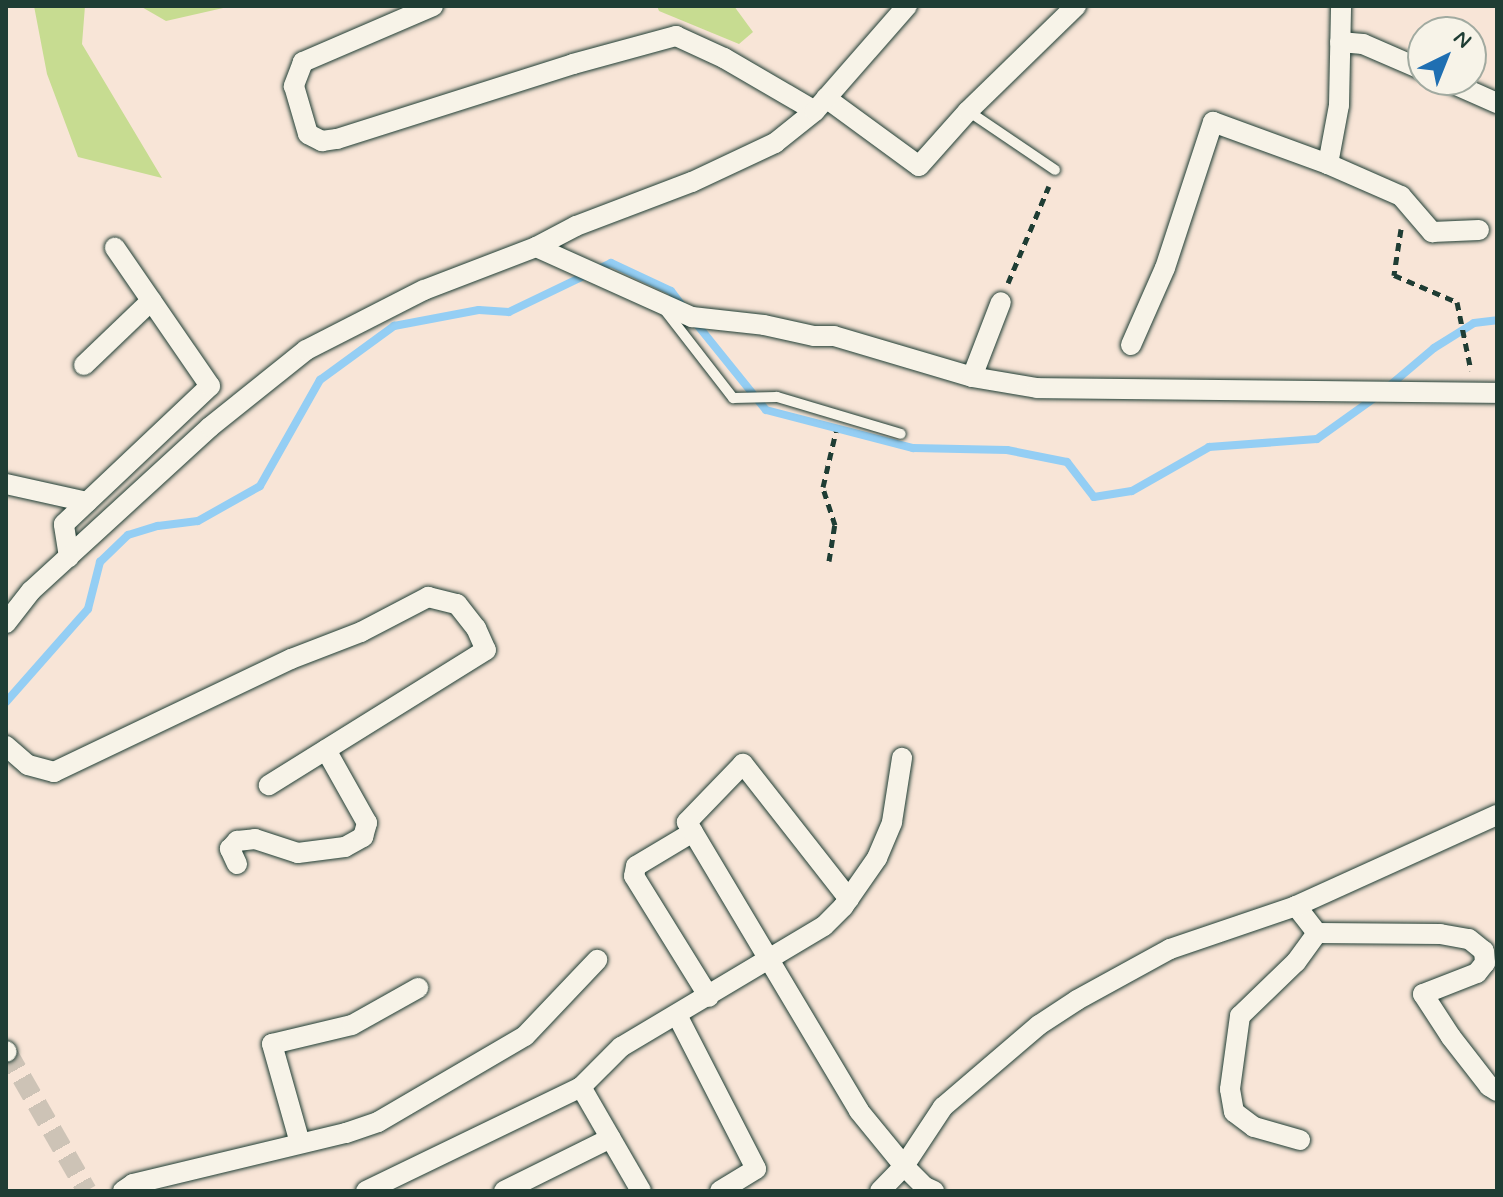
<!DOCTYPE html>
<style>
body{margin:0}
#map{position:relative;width:1503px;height:1197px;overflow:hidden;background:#f8e5d7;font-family:Mynerve,sans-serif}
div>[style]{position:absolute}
.green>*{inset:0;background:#c7dc91}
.stream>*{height:8px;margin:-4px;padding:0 4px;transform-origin:4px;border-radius:4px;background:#94cef4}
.minor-tunnel>*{height:20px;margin-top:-10px;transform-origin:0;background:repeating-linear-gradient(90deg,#cdc3b6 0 20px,transparent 0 30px)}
.path>*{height:5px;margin-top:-2.5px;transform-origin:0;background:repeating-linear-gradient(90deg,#1f3d34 0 8px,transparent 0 14px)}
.roads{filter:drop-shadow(0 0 2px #1f3d34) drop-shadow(0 0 2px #1f3d34)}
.service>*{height:10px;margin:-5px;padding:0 5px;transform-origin:5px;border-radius:5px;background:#f7f3e8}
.minor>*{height:20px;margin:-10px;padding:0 10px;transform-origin:10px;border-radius:10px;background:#f7f3e8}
span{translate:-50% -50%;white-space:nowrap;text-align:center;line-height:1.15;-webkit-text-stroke:6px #f7f3e8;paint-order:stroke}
.frame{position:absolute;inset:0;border:8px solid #1f3d34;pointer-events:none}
.north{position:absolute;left:1407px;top:16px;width:80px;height:80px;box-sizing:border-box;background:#f7f3e8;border:2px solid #a1aaa0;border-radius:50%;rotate:43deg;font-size:22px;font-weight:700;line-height:32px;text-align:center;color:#1f3d34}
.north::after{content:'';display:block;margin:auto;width:28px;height:36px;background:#1f6fb2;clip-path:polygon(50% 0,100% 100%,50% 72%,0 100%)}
</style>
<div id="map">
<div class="green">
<i style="clip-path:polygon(34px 6px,85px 6px,82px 44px,162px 178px,78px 157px,47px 74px)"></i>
<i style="clip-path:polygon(140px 6px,232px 6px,166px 21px)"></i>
<i style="clip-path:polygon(657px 6px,734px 6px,753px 32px,739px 44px,659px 11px)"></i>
</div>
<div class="stream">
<i style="left:695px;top:322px;width:113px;rotate:51.1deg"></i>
<i style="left:766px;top:410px;width:152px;rotate:14.5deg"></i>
<i style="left:913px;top:448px;width:94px;rotate:1.2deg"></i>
<i style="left:1007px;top:450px;width:61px;rotate:11.3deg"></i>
<i style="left:1067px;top:462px;width:44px;rotate:52.4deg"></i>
<i style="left:1094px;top:497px;width:38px;rotate:-9deg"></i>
<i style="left:1132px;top:491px;width:89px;rotate:-29.7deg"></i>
<i style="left:1209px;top:447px;width:108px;rotate:-4.2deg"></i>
<i style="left:1317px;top:439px;width:74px;rotate:-35.6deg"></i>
<i style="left:1388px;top:387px;width:60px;rotate:-40.3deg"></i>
<i style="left:1434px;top:348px;width:47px;rotate:-32deg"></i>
<i style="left:1474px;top:323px;width:23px;rotate:-7deg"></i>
<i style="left:6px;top:702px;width:124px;rotate:-48.6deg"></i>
<i style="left:88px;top:609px;width:49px;rotate:-75.7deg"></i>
<i style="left:100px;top:562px;width:39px;rotate:-44deg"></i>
<i style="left:128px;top:535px;width:31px;rotate:-17deg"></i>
<i style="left:158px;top:526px;width:40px;rotate:-7.1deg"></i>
<i style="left:198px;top:521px;width:71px;rotate:-29.4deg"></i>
<i style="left:260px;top:486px;width:122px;rotate:-60.5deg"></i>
<i style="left:320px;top:380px;width:92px;rotate:-36.1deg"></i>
<i style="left:394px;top:326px;width:86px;rotate:-10.7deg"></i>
<i style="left:479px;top:310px;width:30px;rotate:4deg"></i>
<i style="left:509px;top:312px;width:113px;rotate:-25.7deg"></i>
<i style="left:611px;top:263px;width:66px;rotate:25deg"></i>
<i style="left:671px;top:291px;width:21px;rotate:53deg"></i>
</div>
<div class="minor-tunnel">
<i style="left:7px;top:1052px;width:160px;rotate:60.1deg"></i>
</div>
<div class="path">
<i style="left:1401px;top:229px;width:47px;rotate:98.7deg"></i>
<i style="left:1394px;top:275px;width:69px;rotate:23.2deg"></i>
<i style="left:1457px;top:302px;width:70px;rotate:78.5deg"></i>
<i style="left:1008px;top:283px;width:105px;rotate:-67.1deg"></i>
<i style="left:829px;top:561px;width:36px;rotate:-81deg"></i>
<i style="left:835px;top:525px;width:40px;rotate:-108deg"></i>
<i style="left:823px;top:487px;width:57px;rotate:-76.9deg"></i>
</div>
<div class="roads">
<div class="service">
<i style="left:968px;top:111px;width:105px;rotate:34.1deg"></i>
<i style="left:664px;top:309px;width:113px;rotate:52.2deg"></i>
<i style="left:733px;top:398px;width:44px;rotate:-1.3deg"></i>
<i style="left:777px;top:397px;width:129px;rotate:16.6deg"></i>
</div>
<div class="minor">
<i style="left:433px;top:6px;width:142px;rotate:156.7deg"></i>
<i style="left:303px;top:62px;width:26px;rotate:111deg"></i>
<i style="left:294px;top:86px;width:50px;rotate:73.7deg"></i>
<i style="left:308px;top:134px;width:16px;rotate:27deg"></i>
<i style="left:322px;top:141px;width:15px;rotate:-8deg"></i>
<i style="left:337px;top:139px;width:248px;rotate:-17.6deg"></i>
<i style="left:573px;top:64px;width:107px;rotate:-15.2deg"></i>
<i style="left:676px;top:36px;width:53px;rotate:24.6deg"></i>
<i style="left:724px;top:58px;width:105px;rotate:30.2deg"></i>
<i style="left:1340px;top:42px;width:23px;rotate:5deg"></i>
<i style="left:1363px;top:44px;width:65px;rotate:23.4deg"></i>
<i style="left:1445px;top:80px;width:57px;rotate:23.9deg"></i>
<i style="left:826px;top:98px;width:115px;rotate:36.2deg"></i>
<i style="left:919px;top:166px;width:74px;rotate:-48.3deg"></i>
<i style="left:968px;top:111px;width:151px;rotate:-44.2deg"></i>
<i style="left:1328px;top:164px;width:60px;rotate:-79.4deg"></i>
<i style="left:1339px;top:105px;width:99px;rotate:-88.8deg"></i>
<i style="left:536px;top:247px;width:171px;rotate:24.2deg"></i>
<i style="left:692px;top:317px;width:72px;rotate:6.3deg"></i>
<i style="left:764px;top:325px;width:51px;rotate:12.4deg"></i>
<i style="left:814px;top:336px;width:20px"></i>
<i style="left:834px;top:336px;width:144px;rotate:16.5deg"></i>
<i style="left:972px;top:377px;width:66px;rotate:9.6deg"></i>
<i style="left:1037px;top:388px;width:460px;rotate:0.6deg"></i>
<i style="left:1131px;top:345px;width:84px;rotate:-66.2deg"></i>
<i style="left:1165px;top:268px;width:154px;rotate:-71.8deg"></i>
<i style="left:1213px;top:122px;width:122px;rotate:20.1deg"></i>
<i style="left:1328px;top:164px;width:80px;rotate:23.7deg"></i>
<i style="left:1401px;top:196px;width:48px;rotate:49.3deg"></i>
<i style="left:1432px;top:232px;width:47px;rotate:-2.4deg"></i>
<i style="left:84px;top:365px;width:93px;rotate:-43.7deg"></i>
<i style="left:972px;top:377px;width:80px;rotate:-68.9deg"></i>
<i style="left:6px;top:484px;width:83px;rotate:12.5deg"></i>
<i style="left:69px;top:557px;width:33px;rotate:-99deg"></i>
<i style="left:64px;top:524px;width:201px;rotate:-43.4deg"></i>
<i style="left:210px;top:386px;width:168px;rotate:-124.5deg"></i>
<i style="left:6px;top:623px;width:41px;rotate:-52deg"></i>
<i style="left:31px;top:591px;width:243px;rotate:-42.5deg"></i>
<i style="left:210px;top:427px;width:123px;rotate:-38.7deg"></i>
<i style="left:306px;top:350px;width:132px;rotate:-27deg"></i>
<i style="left:424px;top:290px;width:120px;rotate:-21deg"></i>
<i style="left:536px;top:247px;width:45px;rotate:-27.7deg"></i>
<i style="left:576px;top:226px;width:124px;rotate:-20.8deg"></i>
<i style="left:692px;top:182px;width:92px;rotate:-25.2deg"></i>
<i style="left:775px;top:143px;width:51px;rotate:-38.7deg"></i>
<i style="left:815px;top:111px;width:140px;rotate:-48.8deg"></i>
<i style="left:6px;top:746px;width:29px;rotate:41deg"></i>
<i style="left:28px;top:765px;width:27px;rotate:15deg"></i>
<i style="left:54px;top:772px;width:263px;rotate:-25.5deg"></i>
<i style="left:291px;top:659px;width:75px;rotate:-21.1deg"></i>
<i style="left:361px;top:632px;width:76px;rotate:-27.6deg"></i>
<i style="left:428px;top:597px;width:30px;rotate:14deg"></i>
<i style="left:457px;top:604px;width:31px;rotate:52deg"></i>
<i style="left:476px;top:628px;width:24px;rotate:66deg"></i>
<i style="left:486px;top:650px;width:256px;rotate:148.1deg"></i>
<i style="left:693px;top:832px;width:66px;rotate:149.2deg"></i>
<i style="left:636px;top:866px;width:10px;rotate:101deg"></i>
<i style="left:634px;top:876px;width:142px;rotate:58.2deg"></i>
<i style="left:237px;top:864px;width:17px;rotate:-115deg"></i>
<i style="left:230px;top:849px;width:11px;rotate:-49deg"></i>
<i style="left:237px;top:841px;width:18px;rotate:-6deg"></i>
<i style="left:255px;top:839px;width:45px;rotate:18deg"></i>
<i style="left:298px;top:853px;width:47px;rotate:-7.3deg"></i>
<i style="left:345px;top:847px;width:21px;rotate:-29deg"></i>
<i style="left:363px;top:837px;width:15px;rotate:-74deg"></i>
<i style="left:367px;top:823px;width:84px;rotate:-119.3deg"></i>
<i style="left:849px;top:899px;width:172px;rotate:-128.1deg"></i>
<i style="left:743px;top:764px;width:81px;rotate:134deg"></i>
<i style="left:687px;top:822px;width:336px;rotate:59.2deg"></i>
<i style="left:859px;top:1111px;width:71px;rotate:50.7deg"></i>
<i style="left:904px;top:1166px;width:30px;rotate:45deg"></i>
<i style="left:925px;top:1187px;width:10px;rotate:24deg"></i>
<i style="left:1296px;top:906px;width:34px;rotate:52deg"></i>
<i style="left:1317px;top:933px;width:123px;rotate:0.5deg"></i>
<i style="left:1440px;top:934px;width:29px;rotate:10deg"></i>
<i style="left:1469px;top:939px;width:19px;rotate:39deg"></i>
<i style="left:1484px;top:951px;width:12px;rotate:85deg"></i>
<i style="left:1485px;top:963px;width:13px;rotate:129deg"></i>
<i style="left:1477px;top:973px;width:58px;rotate:158.7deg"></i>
<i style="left:1423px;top:994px;width:51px;rotate:56.9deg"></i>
<i style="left:1451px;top:1037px;width:62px;rotate:52.2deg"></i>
<i style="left:1489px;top:1086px;width:9px;rotate:32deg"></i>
<i style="left:677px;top:1015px;width:173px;rotate:62.8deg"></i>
<i style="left:756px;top:1169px;width:42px;rotate:148.6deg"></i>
<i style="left:6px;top:1051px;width:1px;rotate:45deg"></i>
<i style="left:581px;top:1087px;width:120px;rotate:60deg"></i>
<i style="left:1300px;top:1140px;width:48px;rotate:-164.2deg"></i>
<i style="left:1254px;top:1127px;width:25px;rotate:-143deg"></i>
<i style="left:1234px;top:1112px;width:23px;rotate:-100deg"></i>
<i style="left:1230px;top:1089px;width:74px;rotate:-82.2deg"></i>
<i style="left:1240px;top:1016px;width:78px;rotate:-44deg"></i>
<i style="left:1296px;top:962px;width:36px;rotate:-54deg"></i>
<i style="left:300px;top:1143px;width:103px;rotate:-105.8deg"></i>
<i style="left:272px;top:1044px;width:82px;rotate:-13.4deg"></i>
<i style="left:352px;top:1025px;width:76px;rotate:-29.3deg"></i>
<i style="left:123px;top:1191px;width:12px;rotate:-35deg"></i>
<i style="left:133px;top:1184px;width:219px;rotate:-13.5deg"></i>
<i style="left:346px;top:1133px;width:34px;rotate:-19deg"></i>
<i style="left:378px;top:1122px;width:170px;rotate:-30.3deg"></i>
<i style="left:525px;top:1036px;width:105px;rotate:-46.5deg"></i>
<i style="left:366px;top:1191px;width:239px;rotate:-25.8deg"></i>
<i style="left:581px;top:1087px;width:57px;rotate:-45deg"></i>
<i style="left:621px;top:1047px;width:236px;rotate:-30.8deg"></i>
<i style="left:824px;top:926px;width:27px;rotate:-45deg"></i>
<i style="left:843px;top:907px;width:60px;rotate:-55.2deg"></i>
<i style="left:877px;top:858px;width:39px;rotate:-67deg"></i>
<i style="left:892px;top:822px;width:65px;rotate:-81.1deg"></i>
<i style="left:504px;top:1191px;width:119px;rotate:-26.4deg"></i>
<i style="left:880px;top:1191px;width:35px;rotate:-46deg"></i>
<i style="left:904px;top:1166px;width:71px;rotate:-56.5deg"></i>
<i style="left:943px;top:1107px;width:126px;rotate:-40.5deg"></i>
<i style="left:1039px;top:1025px;width:45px;rotate:-33.3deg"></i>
<i style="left:1077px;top:1000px;width:106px;rotate:-28.7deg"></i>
<i style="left:1170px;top:949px;width:133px;rotate:-18.8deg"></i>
<i style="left:1296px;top:906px;width:221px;rotate:-24.4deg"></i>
</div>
</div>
<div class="frame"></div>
<div class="north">N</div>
</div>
